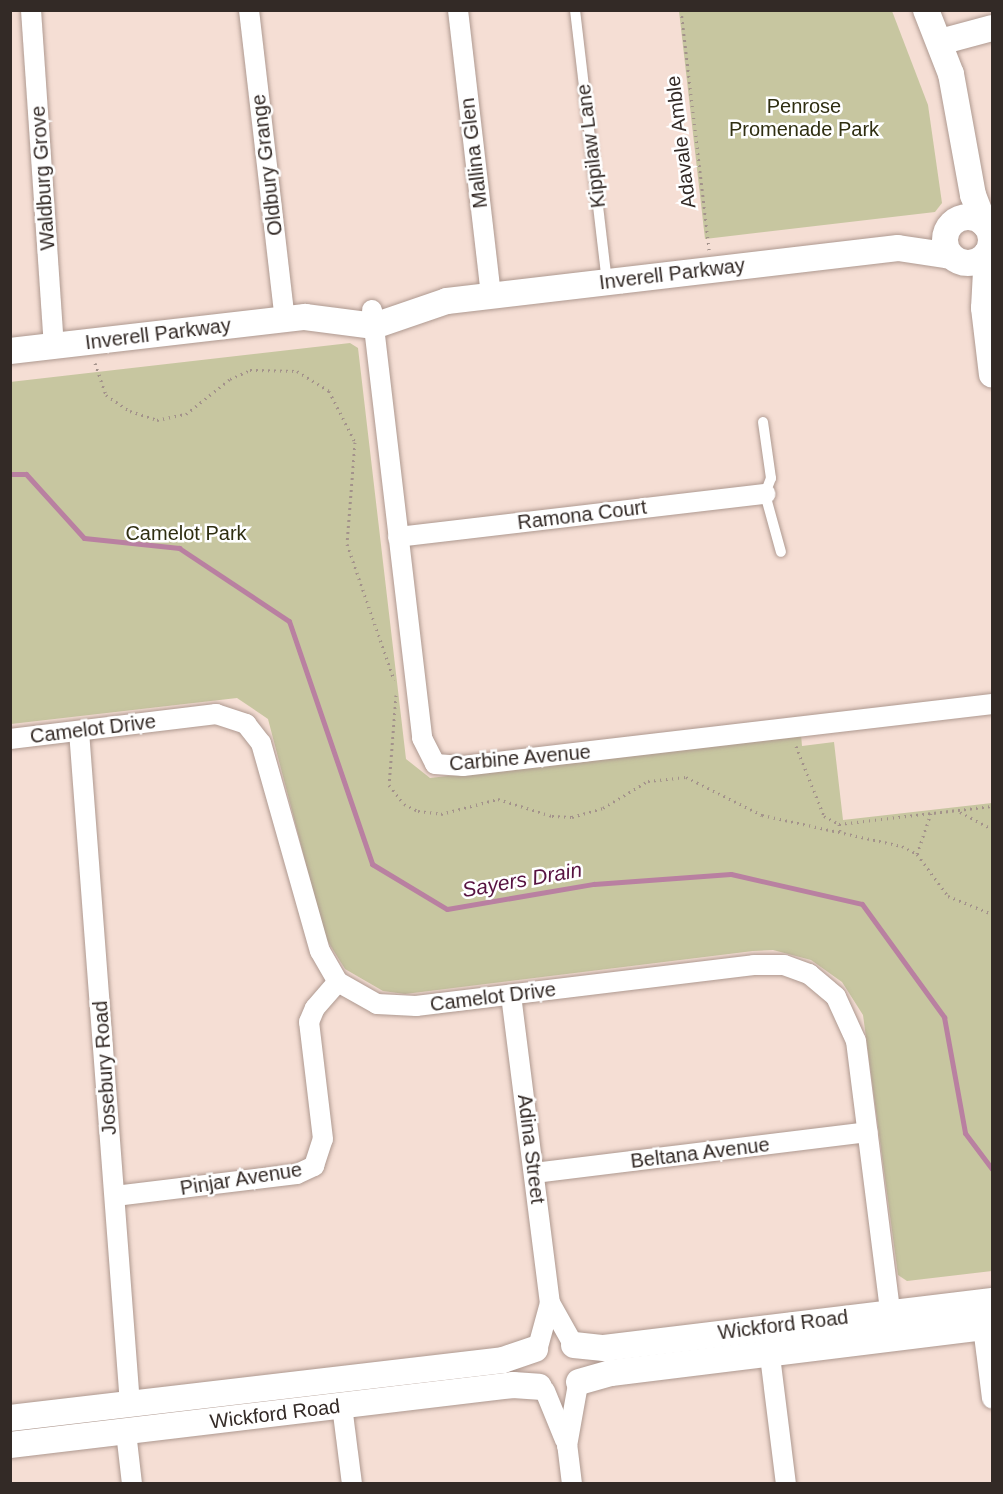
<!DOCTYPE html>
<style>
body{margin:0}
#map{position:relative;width:1003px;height:1494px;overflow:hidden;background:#f5ded4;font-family:Helvetica,sans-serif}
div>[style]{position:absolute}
.green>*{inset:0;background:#c7c6a0}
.stream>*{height:5px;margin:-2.5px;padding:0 2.5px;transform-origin:2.5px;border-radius:2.5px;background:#b980a1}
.path>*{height:3px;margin-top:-1.5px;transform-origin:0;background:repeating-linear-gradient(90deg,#a3928b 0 1.5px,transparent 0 6px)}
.roads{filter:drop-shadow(0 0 2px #ae9990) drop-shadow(0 0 2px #ae9990)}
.service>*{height:10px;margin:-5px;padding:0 5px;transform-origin:5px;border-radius:5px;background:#fff}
.minor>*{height:20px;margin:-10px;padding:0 10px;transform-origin:10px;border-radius:10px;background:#fff}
.tertiary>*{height:26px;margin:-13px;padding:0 13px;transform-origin:13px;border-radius:13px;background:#fff}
.tertiary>.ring{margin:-13px;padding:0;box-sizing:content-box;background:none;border:26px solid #fff;border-radius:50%}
span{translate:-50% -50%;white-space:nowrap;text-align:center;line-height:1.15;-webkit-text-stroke:5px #fff;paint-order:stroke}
.park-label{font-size:20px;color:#2f2e11}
.street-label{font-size:20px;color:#332a26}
.water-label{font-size:21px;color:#571341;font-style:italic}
.frame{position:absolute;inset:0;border:12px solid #332a26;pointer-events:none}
</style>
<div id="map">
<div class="green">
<i style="clip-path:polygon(679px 11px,892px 11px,928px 105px,942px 203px,935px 212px,705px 239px)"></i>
<i style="clip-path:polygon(350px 343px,358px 348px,406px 759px,430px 778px,801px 735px,802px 746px,834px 742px,843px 820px,992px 803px,992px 1271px,907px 1281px,898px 1275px,863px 1015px,842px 982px,811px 960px,773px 950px,753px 951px,405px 994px,383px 991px,345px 969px,325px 937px,268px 719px,237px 698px,11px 724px,10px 382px)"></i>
</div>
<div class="stream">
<i style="left:10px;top:474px;width:16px"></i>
<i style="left:26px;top:474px;width:86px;rotate:47.8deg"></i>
<i style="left:84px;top:538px;width:96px;rotate:6deg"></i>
<i style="left:179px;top:548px;width:132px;rotate:33.6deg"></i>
<i style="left:289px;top:621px;width:257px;rotate:71.1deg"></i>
<i style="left:372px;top:864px;width:87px;rotate:31deg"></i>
<i style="left:447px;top:909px;width:149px;rotate:-9.7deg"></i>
<i style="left:594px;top:884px;width:137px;rotate:-4.2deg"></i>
<i style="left:731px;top:874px;width:134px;rotate:12.9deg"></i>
<i style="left:862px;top:904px;width:140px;rotate:54deg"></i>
<i style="left:944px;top:1017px;width:118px;rotate:79.7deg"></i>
<i style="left:965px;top:1133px;width:45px;rotate:53.1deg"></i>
</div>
<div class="path">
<i style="left:681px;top:10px;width:242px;rotate:83.3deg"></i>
<i style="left:95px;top:363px;width:34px;rotate:71deg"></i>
<i style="left:106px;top:395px;width:29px;rotate:34deg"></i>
<i style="left:130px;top:411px;width:28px;rotate:18deg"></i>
<i style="left:157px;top:420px;width:30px;rotate:-12deg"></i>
<i style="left:186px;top:414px;width:56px;rotate:-38.5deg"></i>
<i style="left:230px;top:379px;width:22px;rotate:-24deg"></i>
<i style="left:250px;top:370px;width:47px;rotate:1.2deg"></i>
<i style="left:297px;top:371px;width:38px;rotate:32deg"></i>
<i style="left:329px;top:391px;width:57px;rotate:63deg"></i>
<i style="left:355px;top:442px;width:102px;rotate:94.5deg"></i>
<i style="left:347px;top:544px;width:144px;rotate:70.9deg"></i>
<i style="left:396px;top:695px;width:90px;rotate:94.4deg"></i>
<i style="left:389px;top:785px;width:24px;rotate:52deg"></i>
<i style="left:404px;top:804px;width:16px;rotate:27deg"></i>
<i style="left:418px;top:811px;width:23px;rotate:7deg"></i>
<i style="left:441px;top:814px;width:59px;rotate:-14.7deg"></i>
<i style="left:498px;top:799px;width:57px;rotate:17.5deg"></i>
<i style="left:552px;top:816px;width:20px;rotate:3deg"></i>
<i style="left:572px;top:817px;width:32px;rotate:-16deg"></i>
<i style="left:603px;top:808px;width:52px;rotate:-31deg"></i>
<i style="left:648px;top:781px;width:38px;rotate:-6deg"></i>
<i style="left:686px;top:777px;width:85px;rotate:26.6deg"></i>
<i style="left:762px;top:815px;width:143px;rotate:12.5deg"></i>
<i style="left:902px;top:846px;width:17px;rotate:28deg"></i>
<i style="left:917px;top:854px;width:52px;rotate:53.6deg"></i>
<i style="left:948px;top:896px;width:48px;rotate:22.2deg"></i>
<i style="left:796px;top:746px;width:75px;rotate:68.2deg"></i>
<i style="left:824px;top:816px;width:17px;rotate:28deg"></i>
<i style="left:839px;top:824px;width:7px;rotate:82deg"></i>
<i style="left:960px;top:812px;width:36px;rotate:28deg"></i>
<i style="left:839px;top:824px;width:154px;rotate:-6.7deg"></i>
<i style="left:917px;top:854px;width:43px;rotate:-71.1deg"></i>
</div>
<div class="roads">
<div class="service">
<i style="left:575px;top:10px;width:273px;rotate:83.3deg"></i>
<i style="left:763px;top:422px;width:57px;rotate:81.9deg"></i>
<i style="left:771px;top:478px;width:17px;rotate:111deg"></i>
<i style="left:765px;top:494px;width:60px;rotate:74.6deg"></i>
</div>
<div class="minor">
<i style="left:31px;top:10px;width:337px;rotate:86.1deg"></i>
<i style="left:249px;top:10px;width:311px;rotate:83.4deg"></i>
<i style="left:458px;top:10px;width:288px;rotate:83.4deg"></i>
<i style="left:372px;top:310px;width:431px;rotate:83.3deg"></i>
<i style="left:422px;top:738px;width:29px;rotate:63deg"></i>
<i style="left:435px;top:764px;width:28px;rotate:4deg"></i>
<i style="left:463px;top:766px;width:533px;rotate:-6.68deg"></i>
<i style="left:398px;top:537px;width:370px;rotate:-6.7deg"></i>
<i style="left:79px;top:731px;width:676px;rotate:85.67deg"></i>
<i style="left:10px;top:739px;width:208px;rotate:-6.9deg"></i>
<i style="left:216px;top:714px;width:32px;rotate:18deg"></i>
<i style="left:246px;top:724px;width:24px;rotate:52deg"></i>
<i style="left:261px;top:743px;width:216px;rotate:74.2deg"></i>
<i style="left:320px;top:951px;width:36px;rotate:60deg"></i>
<i style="left:338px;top:982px;width:45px;rotate:29.4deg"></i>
<i style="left:377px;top:1004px;width:39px;rotate:3deg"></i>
<i style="left:416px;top:1006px;width:340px;rotate:-6.9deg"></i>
<i style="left:754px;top:965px;width:30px"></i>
<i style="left:784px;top:965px;width:27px;rotate:20deg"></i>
<i style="left:809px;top:974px;width:35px;rotate:40deg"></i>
<i style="left:836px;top:997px;width:48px;rotate:65.6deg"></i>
<i style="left:856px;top:1041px;width:273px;rotate:82.8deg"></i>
<i style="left:511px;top:995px;width:310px;rotate:82.8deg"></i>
<i style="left:550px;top:1303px;width:46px;rotate:105.3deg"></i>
<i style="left:534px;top:1173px;width:336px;rotate:-7deg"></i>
<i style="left:115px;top:1196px;width:183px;rotate:-6.9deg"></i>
<i style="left:297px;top:1174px;width:19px;rotate:-25deg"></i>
<i style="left:314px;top:1166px;width:28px;rotate:-72deg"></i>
<i style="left:323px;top:1139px;width:118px;rotate:-96.8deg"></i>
<i style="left:309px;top:1022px;width:15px;rotate:-67deg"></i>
<i style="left:315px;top:1008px;width:35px;rotate:-49deg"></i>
<i style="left:550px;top:1303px;width:47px;rotate:60.7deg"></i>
<i style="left:983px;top:1327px;width:72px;rotate:82.8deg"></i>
<i style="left:768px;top:1340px;width:145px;rotate:82.9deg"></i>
<i style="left:545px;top:1391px;width:53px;rotate:67.8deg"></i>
<i style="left:342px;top:1406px;width:79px;rotate:82.7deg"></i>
<i style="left:126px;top:1432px;width:52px;rotate:83.4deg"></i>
<i style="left:572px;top:1484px;width:38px;rotate:-97deg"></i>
<i style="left:567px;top:1446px;width:63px;rotate:-79.9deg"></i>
</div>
<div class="tertiary">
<i style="left:926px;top:10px;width:69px;rotate:68.7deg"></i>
<i style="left:951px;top:74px;width:123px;rotate:79.7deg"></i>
<i style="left:973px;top:195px;width:31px;rotate:69deg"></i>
<i style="left:940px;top:42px;width:54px;rotate:-15.1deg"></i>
<i class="ring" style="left:945px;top:217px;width:20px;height:20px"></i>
<i style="left:987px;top:253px;width:55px;rotate:93.1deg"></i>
<i style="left:984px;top:308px;width:67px;rotate:83.2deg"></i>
<i style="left:10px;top:351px;width:297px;rotate:-6.6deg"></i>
<i style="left:305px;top:317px;width:70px;rotate:7.4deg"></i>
<i style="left:374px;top:326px;width:77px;rotate:-18.9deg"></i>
<i style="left:447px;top:301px;width:454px;rotate:-6.7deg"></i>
<i style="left:898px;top:248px;width:54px;rotate:8.6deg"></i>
<i style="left:574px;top:1345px;width:30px;rotate:6deg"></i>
<i style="left:604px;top:1348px;width:391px;rotate:-6.9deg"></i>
<i style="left:579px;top:1382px;width:33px;rotate:-16deg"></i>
<i style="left:611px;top:1373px;width:384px;rotate:-7deg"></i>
<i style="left:10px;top:1418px;width:496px;rotate:-6.7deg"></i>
<i style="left:503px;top:1360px;width:34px;rotate:-19deg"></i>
<i style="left:10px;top:1445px;width:507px;rotate:-6.8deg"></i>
<i style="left:513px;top:1385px;width:26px;rotate:4deg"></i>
</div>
</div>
<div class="park-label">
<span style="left:804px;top:118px">Penrose<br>Promenade Park</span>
<span style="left:186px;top:533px">Camelot Park</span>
</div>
<div class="street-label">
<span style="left:681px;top:142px;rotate:-97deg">Adavale Amble</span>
<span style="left:591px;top:146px;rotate:-97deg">Kippilaw Lane</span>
<span style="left:474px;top:153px;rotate:-97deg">Mallina Glen</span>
<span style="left:267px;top:165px;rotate:-97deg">Oldbury Grange</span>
<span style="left:43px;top:178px;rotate:-94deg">Waldburg Grove</span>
<span style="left:672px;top:274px;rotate:-7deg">Inverell Parkway</span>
<span style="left:158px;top:334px;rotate:-7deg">Inverell Parkway</span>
<span style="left:582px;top:515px;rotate:-7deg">Ramona Court</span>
<span style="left:93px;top:729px;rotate:-7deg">Camelot Drive</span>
<span style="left:520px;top:758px;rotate:-5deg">Carbine Avenue</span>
<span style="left:493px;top:997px;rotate:-7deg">Camelot Drive</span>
<span style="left:105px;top:1068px;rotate:-94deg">Josebury Road</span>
<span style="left:531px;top:1149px;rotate:83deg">Adina Street</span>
<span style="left:700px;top:1153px;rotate:-7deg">Beltana Avenue</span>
<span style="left:241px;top:1179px;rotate:-9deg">Pinjar Avenue</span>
<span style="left:783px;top:1325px;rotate:-7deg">Wickford Road</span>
<span style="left:275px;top:1414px;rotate:-7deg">Wickford Road</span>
</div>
<div class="water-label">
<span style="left:522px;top:880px;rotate:-10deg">Sayers Drain</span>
</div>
<div class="frame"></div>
</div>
